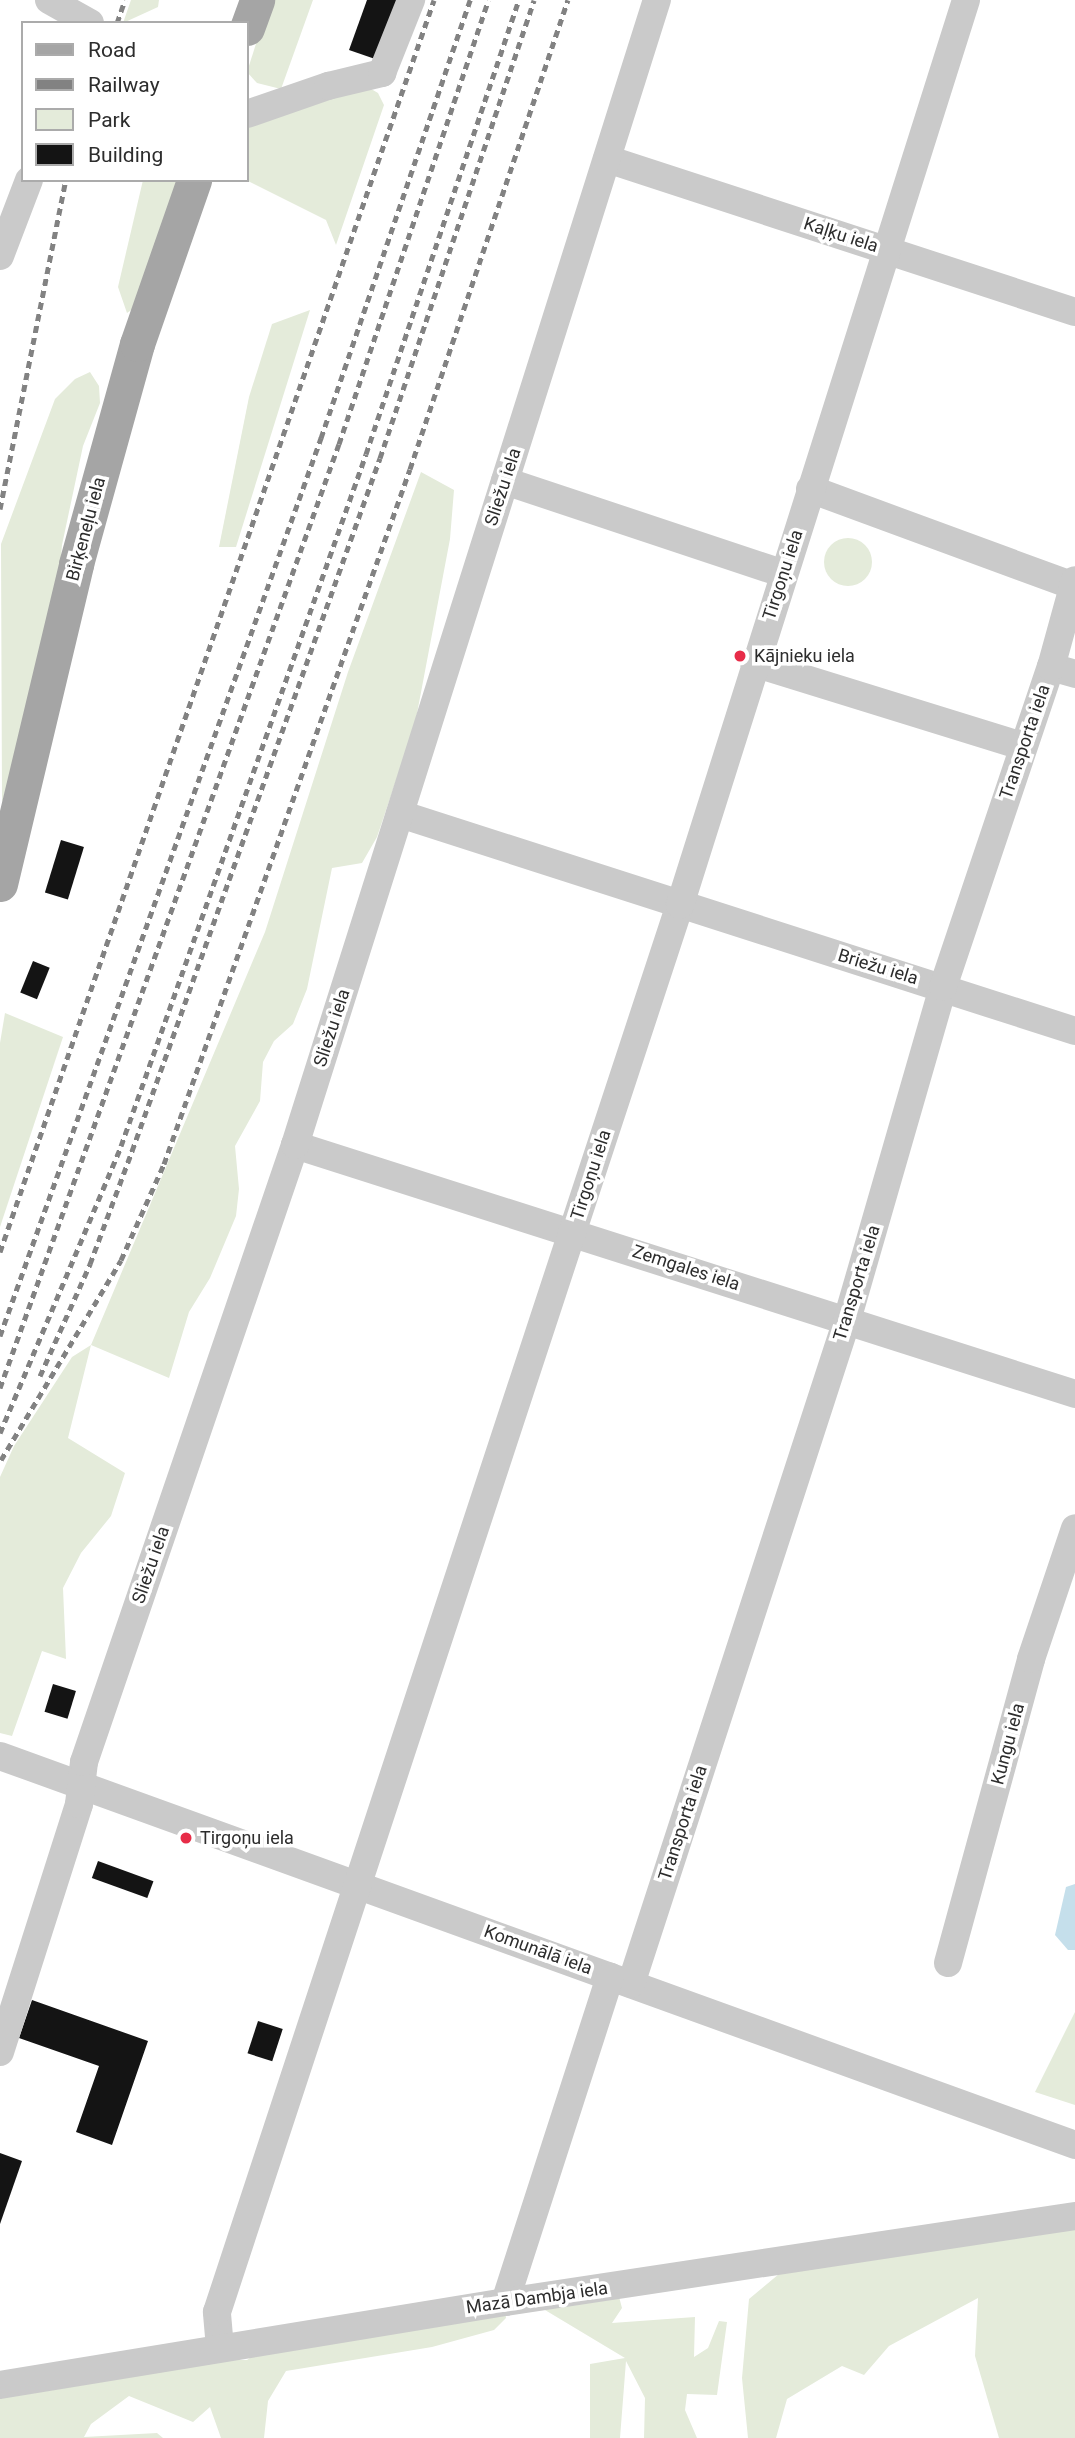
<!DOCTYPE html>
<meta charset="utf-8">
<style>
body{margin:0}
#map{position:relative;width:1075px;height:2438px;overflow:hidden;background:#fff;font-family:Roboto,sans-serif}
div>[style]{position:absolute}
.green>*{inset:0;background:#e4ebda}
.round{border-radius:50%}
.water>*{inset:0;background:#c5dfeb}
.building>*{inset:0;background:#141414;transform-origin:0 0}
.minor>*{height:28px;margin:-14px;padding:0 14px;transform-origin:14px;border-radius:14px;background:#cacaca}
.major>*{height:35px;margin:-17.5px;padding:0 17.5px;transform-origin:17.5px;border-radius:17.5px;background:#a5a5a5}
.rail>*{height:5px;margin-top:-2.5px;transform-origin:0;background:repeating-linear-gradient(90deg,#828282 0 7px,transparent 0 12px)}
.dots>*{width:19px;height:19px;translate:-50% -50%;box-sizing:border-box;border:4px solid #fff;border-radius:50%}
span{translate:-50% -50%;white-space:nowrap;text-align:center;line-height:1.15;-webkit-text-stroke:7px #fff;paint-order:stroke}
.street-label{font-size:18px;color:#2d2d2d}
.poi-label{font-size:18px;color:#2d2d2d}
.left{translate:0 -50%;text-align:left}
.legend{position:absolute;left:21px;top:21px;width:228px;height:161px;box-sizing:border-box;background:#fff;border:2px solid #ababab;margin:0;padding:9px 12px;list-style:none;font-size:21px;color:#2d2d2d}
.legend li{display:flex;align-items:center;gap:14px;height:35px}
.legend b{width:35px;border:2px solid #ababab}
</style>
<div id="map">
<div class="green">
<i style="clip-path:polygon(131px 0,159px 0,158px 7px,123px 23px)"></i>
<i style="clip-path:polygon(270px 0,313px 0,281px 89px,257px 83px,247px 72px)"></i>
<i style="clip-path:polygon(361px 83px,378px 93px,384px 105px,336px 245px,326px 220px,246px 180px,247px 119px)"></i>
<i style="clip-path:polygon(143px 180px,183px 180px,137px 306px,127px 313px,118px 287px)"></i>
<i style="clip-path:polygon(310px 310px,236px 547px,219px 547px,249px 397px,272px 324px)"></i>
<i style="clip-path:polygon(90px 372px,99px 386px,100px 403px,83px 446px,62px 545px,56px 616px,2px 803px,1px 544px,55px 399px,75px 379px)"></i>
<i style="clip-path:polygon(421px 472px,454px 490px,450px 539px,415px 724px,377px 837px,362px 863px,332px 868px,307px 989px,293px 1024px,274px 1041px,263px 1062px,260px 1101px,235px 1146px,239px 1189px,236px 1216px,210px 1278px,189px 1312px,169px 1378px,91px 1345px,68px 1438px,125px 1473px,111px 1516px,81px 1553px,63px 1588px,66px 1659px,42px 1651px,12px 1736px,0 1733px,0 1477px,14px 1446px,72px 1357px,91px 1345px,265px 932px,348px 672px)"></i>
<i class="round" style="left:824px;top:538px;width:48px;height:48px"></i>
<i style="clip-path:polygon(5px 1013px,63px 1037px,0 1227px,0 1043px)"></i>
<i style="clip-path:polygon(1075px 2012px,1075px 2105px,1035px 2092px)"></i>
<i style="clip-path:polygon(1075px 2228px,1075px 2438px,999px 2438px,975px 2356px,978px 2298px,889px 2346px,864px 2375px,842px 2366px,787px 2399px,776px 2438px,748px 2438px,742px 2378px,749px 2299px,779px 2274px)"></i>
<i style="clip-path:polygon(618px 2293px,622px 2308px,612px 2323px,695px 2317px,694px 2357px,708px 2348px,719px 2321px,727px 2322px,717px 2395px,687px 2394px,685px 2410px,697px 2438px,644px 2438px,645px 2398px,626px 2361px,620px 2438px,590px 2438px,590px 2364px,625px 2358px,535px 2304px)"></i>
<i style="clip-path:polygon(505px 2309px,506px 2318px,494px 2330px,432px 2347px,286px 2371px,268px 2401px,264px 2438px,221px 2438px,210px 2407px,193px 2422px,129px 2396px,91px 2424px,84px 2437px,157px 2433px,163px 2438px,0 2438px,0 2391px,215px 2360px,247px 2360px,257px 2353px)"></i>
</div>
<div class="water">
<i style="clip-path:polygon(1075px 1884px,1075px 1950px,1068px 1950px,1055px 1935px,1066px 1887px)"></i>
</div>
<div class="building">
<i style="clip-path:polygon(367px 0,399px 0,378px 60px,349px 50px)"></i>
<i style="left:61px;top:840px;width:24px;height:55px;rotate:17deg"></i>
<i style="left:33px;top:961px;width:18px;height:34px;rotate:22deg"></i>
<i style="left:53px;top:1684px;width:24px;height:29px;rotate:17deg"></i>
<i style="left:98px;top:1861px;width:59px;height:18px;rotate:20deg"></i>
<i style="clip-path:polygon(32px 2000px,148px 2041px,112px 2145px,76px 2132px,99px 2066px,19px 2038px)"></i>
<i style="left:258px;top:2021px;width:26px;height:34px;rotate:18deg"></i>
<i style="clip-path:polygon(0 2153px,22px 2161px,0 2224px)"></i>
</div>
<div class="minor">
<i style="left:49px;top:0;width:47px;rotate:29.3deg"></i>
<i style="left:247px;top:114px;width:86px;rotate:-19.1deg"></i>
<i style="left:328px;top:86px;width:56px;rotate:-13.5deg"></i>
<i style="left:382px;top:73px;width:79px;rotate:-68.3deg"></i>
<i style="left:607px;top:159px;width:492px;rotate:18.1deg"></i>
<i style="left:0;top:256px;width:81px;rotate:-69.1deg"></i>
<i style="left:505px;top:481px;width:294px;rotate:18.4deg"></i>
<i style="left:810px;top:489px;width:280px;rotate:20.2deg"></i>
<i style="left:754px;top:663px;width:281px;rotate:17.2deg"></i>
<i style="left:1051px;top:667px;width:25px;rotate:16deg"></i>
<i style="left:400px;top:814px;width:709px;rotate:17.82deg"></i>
<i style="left:295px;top:1145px;width:819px;rotate:17.7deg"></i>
<i style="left:0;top:1756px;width:1143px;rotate:19.89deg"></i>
<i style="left:948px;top:1963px;width:315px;rotate:-74.7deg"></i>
<i style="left:1031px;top:1659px;width:138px;rotate:-71.4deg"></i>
<i style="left:631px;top:1984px;width:698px;rotate:-71.98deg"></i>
<i style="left:847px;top:1320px;width:347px;rotate:-73.9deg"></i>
<i style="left:943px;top:987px;width:338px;rotate:-71.4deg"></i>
<i style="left:1051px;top:667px;width:90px;rotate:-74.6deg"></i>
<i style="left:0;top:2052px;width:260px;rotate:-72.3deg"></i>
<i style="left:79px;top:1804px;width:42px;rotate:-83.2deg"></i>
<i style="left:84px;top:1762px;width:652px;rotate:-71.12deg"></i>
<i style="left:295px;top:1145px;width:1201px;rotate:-72.46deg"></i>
<i style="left:505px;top:2302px;width:342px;rotate:-72.1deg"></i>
<i style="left:220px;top:2348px;width:36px;rotate:-95deg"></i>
<i style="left:217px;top:2312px;width:1481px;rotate:-71.79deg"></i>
<i style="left:680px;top:905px;width:949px;rotate:-72.46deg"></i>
<i style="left:0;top:2385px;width:512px;rotate:-9.33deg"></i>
<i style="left:505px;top:2302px;width:576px;rotate:-8.58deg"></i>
</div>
<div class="major">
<i style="left:247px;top:28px;width:30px;rotate:-70deg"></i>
<i style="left:0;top:884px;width:329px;rotate:-76.6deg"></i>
<i style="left:76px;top:564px;width:228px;rotate:-74.5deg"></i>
<i style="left:137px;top:344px;width:174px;rotate:-70.8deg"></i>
</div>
<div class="rail">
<i style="left:117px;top:23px;width:24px;rotate:-71deg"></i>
<i style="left:0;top:509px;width:336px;rotate:-78.7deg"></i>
<i style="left:0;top:1252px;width:1325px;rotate:-70.88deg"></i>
<i style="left:0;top:1336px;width:954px;rotate:-70.33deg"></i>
<i style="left:321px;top:438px;width:463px;rotate:-71.2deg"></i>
<i style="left:40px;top:1376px;width:123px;rotate:-65.9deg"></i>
<i style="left:90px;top:1264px;width:121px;rotate:-69.6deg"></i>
<i style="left:132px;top:1151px;width:736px;rotate:-70.31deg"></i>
<i style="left:380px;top:458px;width:483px;rotate:-71.4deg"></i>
<i style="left:0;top:1388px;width:1003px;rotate:-70.25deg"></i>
<i style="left:339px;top:444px;width:468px;rotate:-71.4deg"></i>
<i style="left:0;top:1433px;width:311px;rotate:-67.1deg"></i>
<i style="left:121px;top:1146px;width:734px;rotate:-70.5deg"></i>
<i style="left:366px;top:454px;width:479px;rotate:-71.4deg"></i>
<i style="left:1px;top:1460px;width:233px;rotate:-59deg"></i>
<i style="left:121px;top:1260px;width:105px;rotate:-65.9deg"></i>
<i style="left:164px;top:1164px;width:737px;rotate:-70.51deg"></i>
<i style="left:410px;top:469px;width:495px;rotate:-71.4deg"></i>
</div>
<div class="dots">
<i style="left:740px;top:656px;background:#e72c48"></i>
<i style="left:186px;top:1838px;background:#e72c48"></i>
</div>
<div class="street-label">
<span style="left:841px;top:235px;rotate:18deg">Kaļķu iela</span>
<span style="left:503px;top:487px;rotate:-72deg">Sliežu iela</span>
<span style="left:86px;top:529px;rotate:-75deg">Birķeneļu iela</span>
<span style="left:783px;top:575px;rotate:-72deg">Tirgoņu iela</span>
<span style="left:1025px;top:742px;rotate:-71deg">Transporta iela</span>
<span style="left:878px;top:967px;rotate:17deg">Briežu iela</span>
<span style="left:332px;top:1028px;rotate:-72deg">Sliežu iela</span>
<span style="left:591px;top:1175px;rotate:-72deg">Tirgoņu iela</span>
<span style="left:686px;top:1268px;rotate:18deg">Zemgales iela</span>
<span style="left:857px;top:1283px;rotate:-73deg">Transporta iela</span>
<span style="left:151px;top:1565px;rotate:-71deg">Sliežu iela</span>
<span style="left:1008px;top:1744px;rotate:-75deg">Kungu iela</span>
<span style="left:683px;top:1823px;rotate:-72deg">Transporta iela</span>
<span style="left:538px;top:1950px;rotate:20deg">Komunālā iela</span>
<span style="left:537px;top:2298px;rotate:-8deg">Mazā Dambja iela</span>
</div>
<div class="poi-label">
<span class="left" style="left:754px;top:656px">Kājnieku iela</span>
<span class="left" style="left:200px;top:1838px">Tirgoņu iela</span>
</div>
<ul class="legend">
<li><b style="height:9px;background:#a5a5a5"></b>Road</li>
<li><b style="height:9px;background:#828282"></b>Railway</li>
<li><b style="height:19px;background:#e4ebda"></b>Park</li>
<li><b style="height:19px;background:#141414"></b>Building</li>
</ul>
</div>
